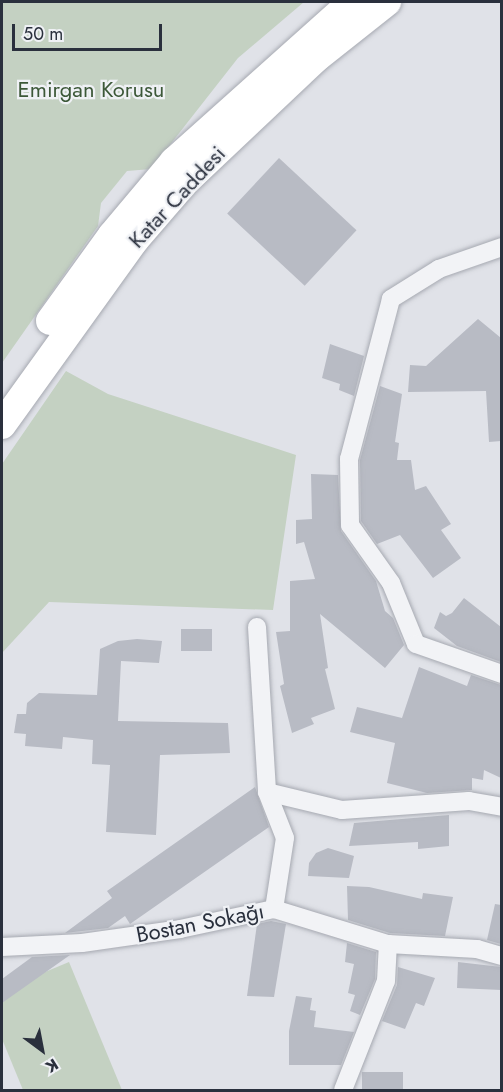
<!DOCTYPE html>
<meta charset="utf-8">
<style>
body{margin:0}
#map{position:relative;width:503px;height:1092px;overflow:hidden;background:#e0e2e8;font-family:Jost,sans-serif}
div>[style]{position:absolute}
.green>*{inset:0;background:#c4d1c2}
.building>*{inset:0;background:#b8bbc4;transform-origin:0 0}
.roads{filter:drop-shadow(0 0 2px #a6a9b1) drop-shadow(0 0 2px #a6a9b1)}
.street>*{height:18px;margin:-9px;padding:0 9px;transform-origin:9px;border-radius:9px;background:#f2f3f6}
.primary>*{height:28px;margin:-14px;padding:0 14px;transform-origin:14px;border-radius:14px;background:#fff}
span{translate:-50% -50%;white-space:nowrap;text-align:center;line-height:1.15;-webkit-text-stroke:4.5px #eff1f5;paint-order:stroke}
.park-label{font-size:22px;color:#3c5838}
.street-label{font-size:22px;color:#2a303d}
.frame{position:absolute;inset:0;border:3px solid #2a303d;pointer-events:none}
.north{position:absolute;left:12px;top:1020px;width:60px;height:60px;-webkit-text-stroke:4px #eff1f5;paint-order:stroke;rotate:148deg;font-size:16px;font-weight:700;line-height:24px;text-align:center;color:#2a303d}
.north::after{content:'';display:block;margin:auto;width:21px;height:27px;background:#2a303d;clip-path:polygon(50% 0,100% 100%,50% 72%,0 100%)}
.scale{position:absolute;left:12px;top:24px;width:150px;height:27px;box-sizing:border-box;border:3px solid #2a303d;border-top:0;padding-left:8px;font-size:18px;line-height:21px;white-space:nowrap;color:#2a303d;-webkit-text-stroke:4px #eff1f5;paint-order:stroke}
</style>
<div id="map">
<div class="green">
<i style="clip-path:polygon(2px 2px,304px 2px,238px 58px,151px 169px,127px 171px,101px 203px,98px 226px,2px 363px)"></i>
<i style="clip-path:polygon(66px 371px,108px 394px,296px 455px,273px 610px,49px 602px,2px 653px,2px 464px)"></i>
<i style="clip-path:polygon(69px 962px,122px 1090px,23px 1090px,2px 1039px,2px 990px)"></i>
</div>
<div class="building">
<i style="left:279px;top:158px;width:106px;height:76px;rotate:43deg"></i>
<i style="clip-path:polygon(478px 319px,501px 338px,501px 441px,489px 442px,486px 391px,408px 392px,410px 365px,426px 366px)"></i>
<i style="clip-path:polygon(330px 344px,364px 356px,354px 396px,339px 390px,340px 384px,322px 378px)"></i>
<i style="clip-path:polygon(380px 386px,402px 394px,395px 442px,399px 443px,397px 460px,411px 460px,415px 490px,426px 486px,451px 524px,441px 530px,461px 558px,433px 578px,400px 535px,377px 544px,361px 521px,360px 460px)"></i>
<i style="clip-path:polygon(311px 474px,338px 475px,341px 531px,376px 581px,385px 611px,393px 618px,404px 645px,385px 668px,320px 614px,328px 668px,325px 669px,335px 709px,311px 718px,314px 724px,292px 733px,280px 686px,284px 684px,276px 632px,290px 631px,290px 581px,315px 579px,304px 542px,296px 544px,296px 520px,312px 519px)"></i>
<i style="clip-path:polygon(464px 598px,501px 627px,501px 662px,457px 646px,434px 628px,440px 612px,446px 616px,452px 613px)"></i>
<i style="left:212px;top:629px;width:22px;height:31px;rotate:90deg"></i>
<i style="clip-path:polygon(137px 639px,162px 641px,159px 663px,121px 661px,118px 721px,228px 723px,230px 753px,160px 755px,156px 835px,106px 832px,110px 765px,92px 764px,93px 740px,63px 737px,62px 749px,25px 746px,26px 734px,14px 733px,17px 714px,26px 714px,27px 703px,39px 693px,97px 695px,100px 649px,118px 641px)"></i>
<i style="clip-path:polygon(419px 667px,467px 686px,471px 675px,501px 685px,501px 778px,484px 770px,483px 780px,472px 778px,472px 790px,427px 793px,387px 783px,395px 743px,350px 732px,357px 707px,402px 718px)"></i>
<i style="clip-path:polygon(255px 787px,269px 827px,130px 924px,125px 916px,108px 928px,65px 933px,112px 898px,107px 891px)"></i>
<i style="clip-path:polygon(449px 815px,449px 846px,418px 849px,418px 842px,349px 846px,354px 823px)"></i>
<i style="clip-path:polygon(328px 848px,354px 856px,349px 878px,308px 876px,309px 863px,316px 853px)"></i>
<i style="clip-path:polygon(347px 886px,369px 887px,422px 899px,423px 893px,453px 897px,445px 936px,390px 933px,348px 920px)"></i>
<i style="clip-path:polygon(495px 904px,501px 905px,501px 944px,487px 940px)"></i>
<i style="clip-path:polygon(271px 921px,286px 924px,274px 997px,247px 996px,257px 924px)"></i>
<i style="clip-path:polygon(347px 943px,376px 952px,375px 979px,360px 1015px,350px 1011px,355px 995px,348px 993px,354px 964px,345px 962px)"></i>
<i style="clip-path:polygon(70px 955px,2px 1003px,2px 979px,32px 957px)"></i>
<i style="clip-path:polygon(458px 962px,501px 967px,501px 990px,457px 988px)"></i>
<i style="clip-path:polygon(398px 967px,435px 978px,424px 1006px,416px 1003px,405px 1029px,382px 1021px,397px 985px)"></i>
<i style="clip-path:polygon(296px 996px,312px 998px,310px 1010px,316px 1011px,314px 1027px,354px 1032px,341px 1065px,289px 1065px,289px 1031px)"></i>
<i style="left:362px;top:1072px;width:41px;height:18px"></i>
</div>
<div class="roads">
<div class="street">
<i style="left:502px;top:247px;width:67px;rotate:160.8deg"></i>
<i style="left:439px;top:269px;width:57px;rotate:148deg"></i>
<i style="left:391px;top:299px;width:165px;rotate:104.7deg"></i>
<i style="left:349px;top:459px;width:66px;rotate:89.1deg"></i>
<i style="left:350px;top:525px;width:71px;rotate:54.7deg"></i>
<i style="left:391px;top:583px;width:66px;rotate:67.7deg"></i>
<i style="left:416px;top:644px;width:91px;rotate:19.2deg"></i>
<i style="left:257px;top:627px;width:165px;rotate:86.5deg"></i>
<i style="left:267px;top:792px;width:49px;rotate:68.6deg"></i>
<i style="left:285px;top:838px;width:72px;rotate:98.8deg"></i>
<i style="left:267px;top:792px;width:77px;rotate:13.5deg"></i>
<i style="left:342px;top:810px;width:127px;rotate:-4.1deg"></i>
<i style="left:469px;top:801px;width:34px;rotate:10deg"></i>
<i style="left:2px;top:947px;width:80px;rotate:-2.9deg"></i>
<i style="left:82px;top:943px;width:99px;rotate:-8.1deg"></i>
<i style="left:180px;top:929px;width:96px;rotate:-12deg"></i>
<i style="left:274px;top:909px;width:119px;rotate:17.1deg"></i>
<i style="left:388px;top:944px;width:89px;rotate:3.2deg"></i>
<i style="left:477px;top:949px;width:26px;rotate:16deg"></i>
<i style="left:343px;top:1090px;width:117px;rotate:-68.5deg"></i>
<i style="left:386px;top:981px;width:37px;rotate:-87deg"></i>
</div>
<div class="primary">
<i style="left:50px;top:321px;width:106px;rotate:-54.2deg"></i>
<i style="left:112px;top:235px;width:97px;rotate:-50deg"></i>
<i style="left:174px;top:161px;width:239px;rotate:-41.8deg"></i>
<i style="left:2px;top:425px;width:228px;rotate:-54.3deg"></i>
<i style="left:135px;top:240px;width:75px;rotate:-49.3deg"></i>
<i style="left:184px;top:183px;width:180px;rotate:-43.4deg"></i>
<i style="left:315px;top:59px;width:92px;rotate:-38.4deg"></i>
</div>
</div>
<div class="park-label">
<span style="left:91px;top:90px">Emirgan Korusu</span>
</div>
<div class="street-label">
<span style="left:177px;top:197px;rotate:-47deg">Katar Caddesi</span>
<span style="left:200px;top:923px;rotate:-11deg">Bostan Sokağı</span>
</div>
<div class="frame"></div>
<div class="north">K</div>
<div class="scale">50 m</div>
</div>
